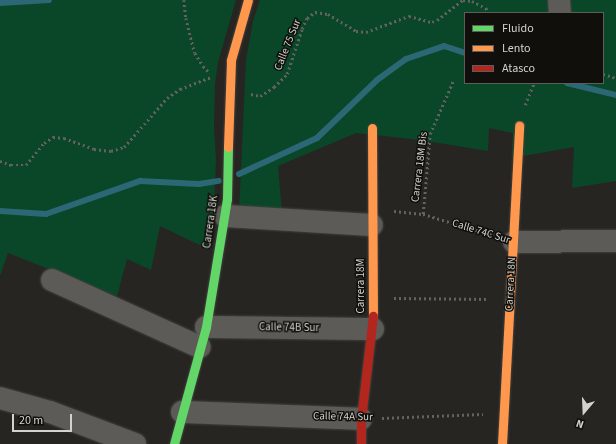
<!DOCTYPE html>
<style>
body{margin:0}
#map{position:relative;width:616px;height:444px;overflow:hidden;background:#262522;font-family:"Source Sans 3",sans-serif}
div>[style]{position:absolute}
.green>*{inset:0;background:#094728}
.stream>*{height:6px;margin:-3px;padding:0 3px;transform-origin:3px;border-radius:3px;background:#2c6776}
.path>*{height:2.5px;margin-top:-1.25px;transform-origin:0;background:repeating-linear-gradient(90deg,#636260 0 2px,transparent 0 5px)}
.roads{filter:drop-shadow(0 0 1px #42413e) drop-shadow(0 0 1px #42413e)}
.street>*{height:22px;margin:-11px;padding:0 11px;transform-origin:11px;border-radius:11px;background:#5c5b58}
.fast>*{height:9px;margin:-4.5px;padding:0 4.5px;transform-origin:4.5px;border-radius:4.5px;background:#63d668}
.slow>*{height:9px;margin:-4.5px;padding:0 4.5px;transform-origin:4.5px;border-radius:4.5px;background:#ff974d}
.jam>*{height:9px;margin:-4.5px;padding:0 4.5px;transform-origin:4.5px;border-radius:4.5px;background:#b3261e}
span{translate:-50% -50%;white-space:nowrap;text-align:center;line-height:1.15;-webkit-text-stroke:3px #100f0c;paint-order:stroke}
.street-label{font-size:11px;color:#d3d3ce}
.legend{position:absolute;left:464px;top:12px;width:140px;height:72px;box-sizing:border-box;background:#100f0c;border:1px solid #5e5d5a;margin:0;padding:5px 7px;list-style:none;font-size:12px;color:#d3d3ce}
.legend li{display:flex;align-items:center;gap:8px;height:20px}
.legend b{width:20px;border:1px solid #5e5d5a}
.north{position:absolute;left:564px;top:392px;width:40px;height:40px;-webkit-text-stroke:3px #100f0c;paint-order:stroke;rotate:199deg;font-size:11px;font-weight:700;line-height:16px;text-align:center;color:#d3d3ce}
.north::after{content:'';display:block;margin:auto;width:14px;height:18px;background:#d3d3ce;clip-path:polygon(50% 0,100% 100%,50% 72%,0 100%)}
.scale{position:absolute;left:12px;top:414px;width:60px;height:18px;box-sizing:border-box;border:2px solid #d3d3ce;border-top:0;padding-left:5px;font-size:12px;line-height:14px;white-space:nowrap;color:#d3d3ce;-webkit-text-stroke:3px #100f0c;paint-order:stroke}
</style>
<div id="map">
<div class="green">
<i style="clip-path:polygon(0 0,236px 0,218px 62px,215px 84px,214px 126px,216px 160px,214px 206px,208px 249px,160px 226px,151px 270px,127px 259px,117px 296px,8px 253px,0 276px)"></i>
<i style="clip-path:polygon(evenodd,260px 0,616px 0,616px 181px,572px 188px,574px 147px,512px 158px,513px 133px,489px 128px,488px 151px,420px 140px,356px 133px,278px 166px,282px 214px,239px 212px,246px 60px,253px 21px,260px 0,465px 13px,603px 13px,603px 83px,465px 83px,465px 13px)"></i>
</div>
<div class="stream">
<i style="left:0;top:3px;width:49px;rotate:-3.5deg"></i>
<i style="left:567px;top:83px;width:50px;rotate:13.8deg"></i>
<i style="left:239px;top:174px;width:86px;rotate:-24.8deg"></i>
<i style="left:317px;top:138px;width:83px;rotate:-44deg"></i>
<i style="left:377px;top:80px;width:36px;rotate:-36deg"></i>
<i style="left:406px;top:59px;width:40px;rotate:-18.9deg"></i>
<i style="left:444px;top:46px;width:22px;rotate:18deg"></i>
<i style="left:0;top:211px;width:46px;rotate:3.7deg"></i>
<i style="left:46px;top:214px;width:100px;rotate:-19.3deg"></i>
<i style="left:140px;top:181px;width:59px;rotate:2.9deg"></i>
<i style="left:199px;top:184px;width:20px;rotate:-9deg"></i>
</div>
<div class="path">
<i style="left:184px;top:0;width:18px;rotate:84deg"></i>
<i style="left:186px;top:18px;width:36px;rotate:76deg"></i>
<i style="left:195px;top:53px;width:15px;rotate:58deg"></i>
<i style="left:203px;top:66px;width:10px;rotate:45deg"></i>
<i style="left:603px;top:74px;width:14px;rotate:17deg"></i>
<i style="left:251px;top:94px;width:9px;rotate:13deg"></i>
<i style="left:260px;top:96px;width:17px;rotate:-33deg"></i>
<i style="left:274px;top:87px;width:18px;rotate:-45deg"></i>
<i style="left:287px;top:74px;width:47px;rotate:-71.6deg"></i>
<i style="left:302px;top:29px;width:12px;rotate:-66deg"></i>
<i style="left:307px;top:18px;width:10px;rotate:-37deg"></i>
<i style="left:315px;top:12px;width:13px;rotate:9deg"></i>
<i style="left:328px;top:14px;width:33px;rotate:31deg"></i>
<i style="left:356px;top:31px;width:10px;rotate:6deg"></i>
<i style="left:366px;top:32px;width:46px;rotate:-20.4deg"></i>
<i style="left:409px;top:16px;width:24px;rotate:15deg"></i>
<i style="left:432px;top:22px;width:5px;rotate:-22deg"></i>
<i style="left:437px;top:20px;width:33px;rotate:-38deg"></i>
<i style="left:463px;top:0;width:9px;rotate:6deg"></i>
<i style="left:472px;top:1px;width:16px;rotate:27deg"></i>
<i style="left:486px;top:8px;width:6px;rotate:59deg"></i>
<i style="left:525px;top:105px;width:24px;rotate:-68deg"></i>
<i style="left:0;top:161px;width:12px;rotate:20deg"></i>
<i style="left:11px;top:165px;width:15px"></i>
<i style="left:26px;top:165px;width:28px;rotate:-51deg"></i>
<i style="left:44px;top:143px;width:11px;rotate:-34deg"></i>
<i style="left:53px;top:137px;width:11px;rotate:5deg"></i>
<i style="left:64px;top:138px;width:32px;rotate:20deg"></i>
<i style="left:94px;top:149px;width:17px;rotate:7deg"></i>
<i style="left:111px;top:151px;width:14px;rotate:-17deg"></i>
<i style="left:124px;top:147px;width:65px;rotate:-48.7deg"></i>
<i style="left:167px;top:98px;width:16px;rotate:-35deg"></i>
<i style="left:180px;top:89px;width:33px;rotate:-21deg"></i>
<i style="left:394px;top:211px;width:29px;rotate:6deg"></i>
<i style="left:423px;top:214px;width:72px;rotate:16.9deg"></i>
<i style="left:423px;top:214px;width:80px;rotate:-85deg"></i>
<i style="left:430px;top:134px;width:60px;rotate:-66.4deg"></i>
<i style="left:394px;top:298px;width:95px;rotate:0.6deg"></i>
<i style="left:382px;top:418px;width:101px;rotate:-2.3deg"></i>
</div>
<div class="roads">
<div class="street">
<i style="left:559px;top:0;width:13px;rotate:86deg"></i>
<i style="left:225px;top:216px;width:147px;rotate:3.5deg"></i>
<i style="left:514px;top:242px;width:102px;rotate:-0.6deg"></i>
<i style="left:52px;top:280px;width:162px;rotate:24.4deg"></i>
<i style="left:206px;top:327px;width:167px;rotate:0.7deg"></i>
<i style="left:0;top:398px;width:52px;rotate:15.6deg"></i>
<i style="left:50px;top:412px;width:91px;rotate:20.6deg"></i>
<i style="left:182px;top:412px;width:179px;rotate:2.2deg"></i>
</div>
<div class="fast">
<i style="left:174px;top:444px;width:121px;rotate:-74.7deg"></i>
<i style="left:206px;top:327px;width:130px;rotate:-80.7deg"></i>
<i style="left:227px;top:199px;width:52px;rotate:-88.9deg"></i>
</div>
<div class="slow">
<i style="left:372px;top:128px;width:188px;rotate:89.7deg"></i>
<i style="left:228px;top:147px;width:87px;rotate:-88deg"></i>
<i style="left:231px;top:60px;width:62px;rotate:-74.2deg"></i>
<i style="left:502px;top:444px;width:319px;rotate:-86.9deg"></i>
</div>
<div class="jam">
<i style="left:361px;top:444px;width:25px;rotate:-90deg"></i>
<i style="left:361px;top:419px;width:104px;rotate:-83.4deg"></i>
</div>
</div>
<div class="street-label">
<span style="left:288px;top:45px;rotate:-68deg">Calle 75 Sur</span>
<span style="left:420px;top:167px;rotate:-83deg">Carrera 18M Bis</span>
<span style="left:211px;top:222px;rotate:-82deg">Carrera 18K</span>
<span style="left:481px;top:232px;rotate:17deg">Calle 74C Sur</span>
<span style="left:511px;top:284px;rotate:-87deg">Carrera 18N</span>
<span style="left:361px;top:286px;rotate:-90deg">Carrera 18M</span>
<span style="left:289px;top:328px;rotate:1deg">Calle 74B Sur</span>
<span style="left:343px;top:417px;rotate:1deg">Calle 74A Sur</span>
</div>
<ul class="legend">
<li><b style="height:5px;background:#63d668"></b>Fluido</li>
<li><b style="height:5px;background:#ff974d"></b>Lento</li>
<li><b style="height:5px;background:#b3261e"></b>Atasco</li>
</ul>
<div class="north">N</div>
<div class="scale">20 m</div>
</div>
